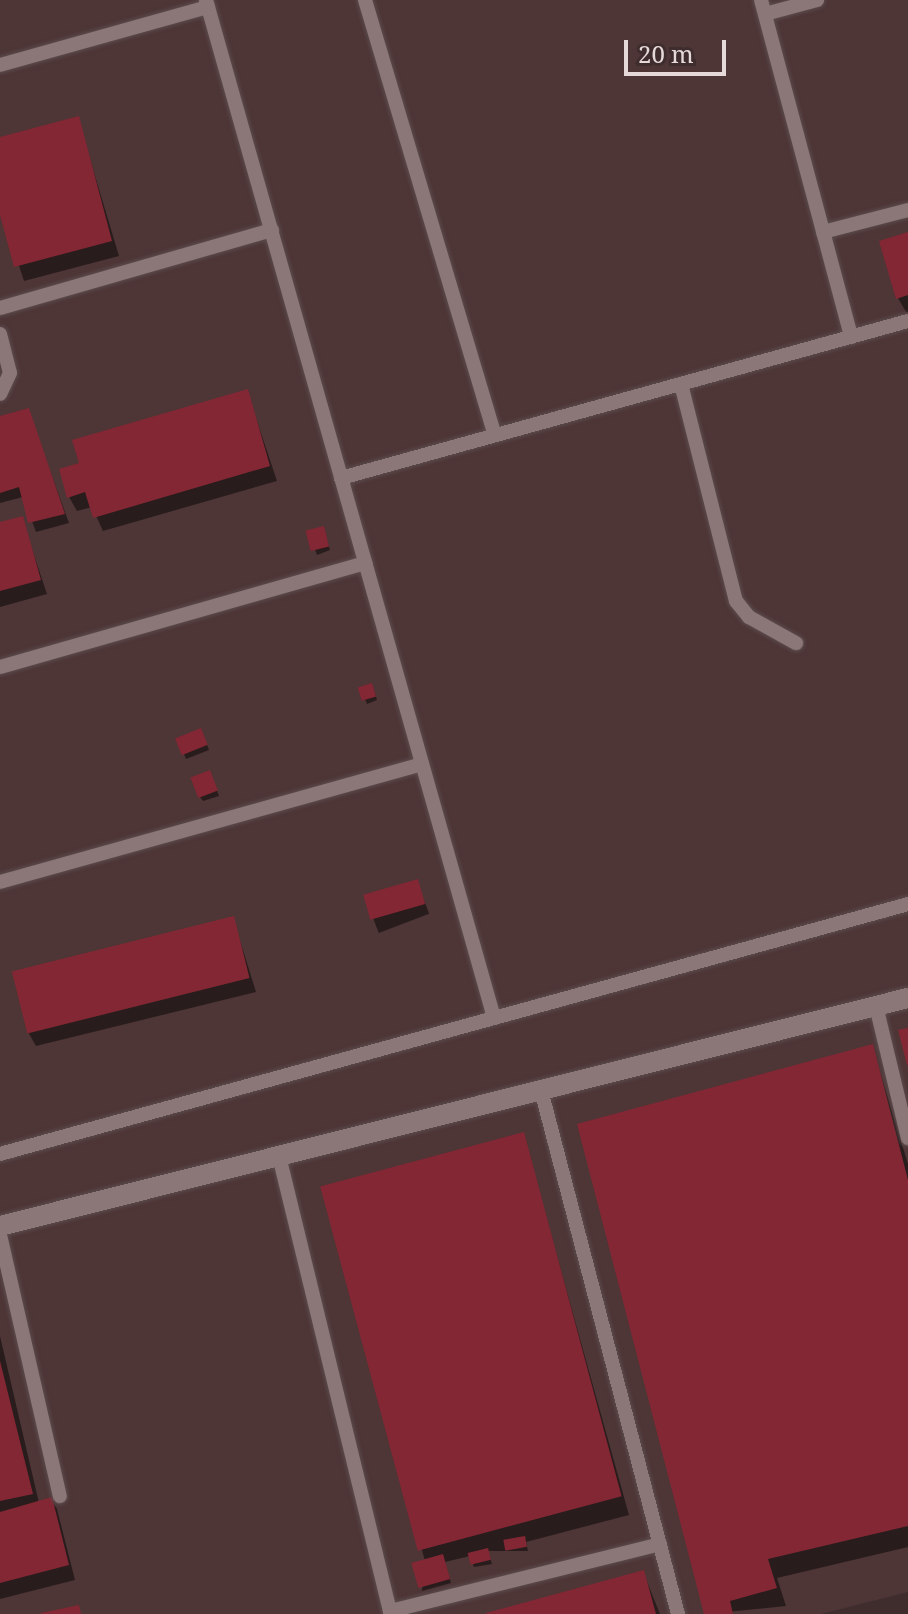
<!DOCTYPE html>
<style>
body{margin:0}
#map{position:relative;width:908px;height:1614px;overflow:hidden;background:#3f2d2e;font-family:"Noto Serif",serif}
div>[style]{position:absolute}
.built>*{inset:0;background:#4e3536}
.shadow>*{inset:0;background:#0007;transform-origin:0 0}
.building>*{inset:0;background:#842734;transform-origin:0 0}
.roads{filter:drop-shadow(0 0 2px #5b4c4d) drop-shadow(0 0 2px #5b4c4d)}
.lane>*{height:14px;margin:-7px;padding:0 7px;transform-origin:7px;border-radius:7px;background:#8c7778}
.street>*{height:20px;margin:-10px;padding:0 10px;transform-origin:10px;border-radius:10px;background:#8c7778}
span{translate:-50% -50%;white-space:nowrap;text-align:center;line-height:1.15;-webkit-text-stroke:6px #3f2d2e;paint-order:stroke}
.scale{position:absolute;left:624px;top:40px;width:102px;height:36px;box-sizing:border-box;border:4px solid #e5d9da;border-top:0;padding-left:10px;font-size:24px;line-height:28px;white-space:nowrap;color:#e5d9da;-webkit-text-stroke:6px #3f2d2e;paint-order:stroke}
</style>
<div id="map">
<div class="built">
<i style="clip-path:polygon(0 0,908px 0,908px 1592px,821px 1614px,0 1614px)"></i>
</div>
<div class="shadow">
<i style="clip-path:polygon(78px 119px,119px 256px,24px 281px,0 207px,0 139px)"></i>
<i style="clip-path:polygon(908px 234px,908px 312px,906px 312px,898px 298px)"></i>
<i style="clip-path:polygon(247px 391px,277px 481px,103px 531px,92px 507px,77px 511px,69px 497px,82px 464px)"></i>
<i style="clip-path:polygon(28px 410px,69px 523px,36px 532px,23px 497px,0 503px,0 418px)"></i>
<i style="clip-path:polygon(22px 519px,47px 594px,0 607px,0 525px)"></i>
<i style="clip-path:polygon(309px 533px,325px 533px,330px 550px,317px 555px)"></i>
<i style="clip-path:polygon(361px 689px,374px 690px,377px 700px,367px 704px)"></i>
<i style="clip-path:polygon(203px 734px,209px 750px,186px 759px,178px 739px)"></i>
<i style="clip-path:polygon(212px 777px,219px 796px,203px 801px,200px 797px)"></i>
<i style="left:417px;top:882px;width:34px;height:54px;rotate:69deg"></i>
<i style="clip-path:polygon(233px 918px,256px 992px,36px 1046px,28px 1032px)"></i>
<i style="clip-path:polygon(872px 1046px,908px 1164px,908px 1547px,777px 1578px,786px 1606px,706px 1614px)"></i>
<i style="clip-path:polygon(523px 1134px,629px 1515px,526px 1542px,528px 1551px,488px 1551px,492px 1564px,474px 1567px,470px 1556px,445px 1562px,451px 1583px,422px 1591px,425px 1561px,322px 1187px)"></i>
<i style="clip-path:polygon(0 1336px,39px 1503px,51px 1500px,57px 1509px,75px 1580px,0 1599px)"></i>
<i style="clip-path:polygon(643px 1572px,660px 1614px,490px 1614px)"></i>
</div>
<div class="building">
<i style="clip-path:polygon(79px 116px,112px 241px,14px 267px,0 215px,0 137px)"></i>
<i style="clip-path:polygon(908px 232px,908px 295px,896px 299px,879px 241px)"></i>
<i style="clip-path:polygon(248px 389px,270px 466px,93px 518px,85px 492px,67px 498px,59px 469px,79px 463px,72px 440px)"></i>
<i style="clip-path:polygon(29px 408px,65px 514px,28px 523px,19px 487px,0 493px,0 416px)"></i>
<i style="clip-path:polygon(23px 516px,41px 580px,0 591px,0 522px)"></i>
<i style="left:324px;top:526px;width:21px;height:19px;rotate:76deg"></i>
<i style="left:372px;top:683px;width:14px;height:15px;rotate:73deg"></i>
<i style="left:201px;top:728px;width:18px;height:28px;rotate:68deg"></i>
<i style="left:210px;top:770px;width:22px;height:21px;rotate:69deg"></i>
<i style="left:418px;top:879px;width:26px;height:57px;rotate:74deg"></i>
<i style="left:234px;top:916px;width:64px;height:229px;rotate:76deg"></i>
<i style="clip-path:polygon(908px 1028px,908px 1065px,907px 1065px,898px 1030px)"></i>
<i style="clip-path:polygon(873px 1044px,908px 1180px,908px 1526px,768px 1559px,777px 1588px,730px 1601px,733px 1614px,704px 1614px,577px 1124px)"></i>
<i style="left:524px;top:1132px;width:377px;height:211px;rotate:75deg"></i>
<i style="clip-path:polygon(0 1361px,33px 1494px,0 1501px)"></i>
<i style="clip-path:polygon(52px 1497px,69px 1565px,0 1583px,0 1512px)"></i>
<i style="left:525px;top:1536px;width:11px;height:22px;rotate:80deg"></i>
<i style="left:488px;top:1548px;width:12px;height:21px;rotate:76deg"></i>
<i style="left:443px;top:1554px;width:26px;height:33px;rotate:74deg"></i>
<i style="clip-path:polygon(644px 1570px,656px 1614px,486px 1614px,486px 1613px)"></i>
<i style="clip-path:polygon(79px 1605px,81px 1614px,41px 1614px,41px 1613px)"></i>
</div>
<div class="roads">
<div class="lane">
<i style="left:206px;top:0;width:1058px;rotate:74.2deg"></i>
<i style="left:365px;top:0;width:454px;rotate:73.4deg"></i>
<i style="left:761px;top:0;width:349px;rotate:75deg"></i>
<i style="left:765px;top:14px;width:54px;rotate:-15.1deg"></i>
<i style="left:0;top:65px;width:216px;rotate:-15.6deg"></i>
<i style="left:823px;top:232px;width:88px;rotate:-14.5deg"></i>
<i style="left:0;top:308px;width:283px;rotate:-16deg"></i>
<i style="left:0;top:334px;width:40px;rotate:75.6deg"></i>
<i style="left:10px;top:373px;width:23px;rotate:115deg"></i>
<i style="left:681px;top:384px;width:224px;rotate:75.8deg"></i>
<i style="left:736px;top:601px;width:21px;rotate:51deg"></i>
<i style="left:749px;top:617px;width:54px;rotate:29deg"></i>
<i style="left:341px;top:478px;width:588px;rotate:-15.48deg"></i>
<i style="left:0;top:667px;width:380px;rotate:-15.9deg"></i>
<i style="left:0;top:882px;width:438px;rotate:-15.6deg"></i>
<i style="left:876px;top:1006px;width:136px;rotate:76.4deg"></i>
<i style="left:541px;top:1090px;width:542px;rotate:75.35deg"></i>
<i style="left:0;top:1154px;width:942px;rotate:-15.39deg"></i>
<i style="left:279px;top:1156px;width:471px;rotate:76.3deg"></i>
<i style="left:0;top:1235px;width:268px;rotate:77.1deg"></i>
<i style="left:390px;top:1611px;width:278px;rotate:-13.9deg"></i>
</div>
<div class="street">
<i style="left:0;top:1226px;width:936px;rotate:-14.1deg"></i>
</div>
</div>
<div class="scale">20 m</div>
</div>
